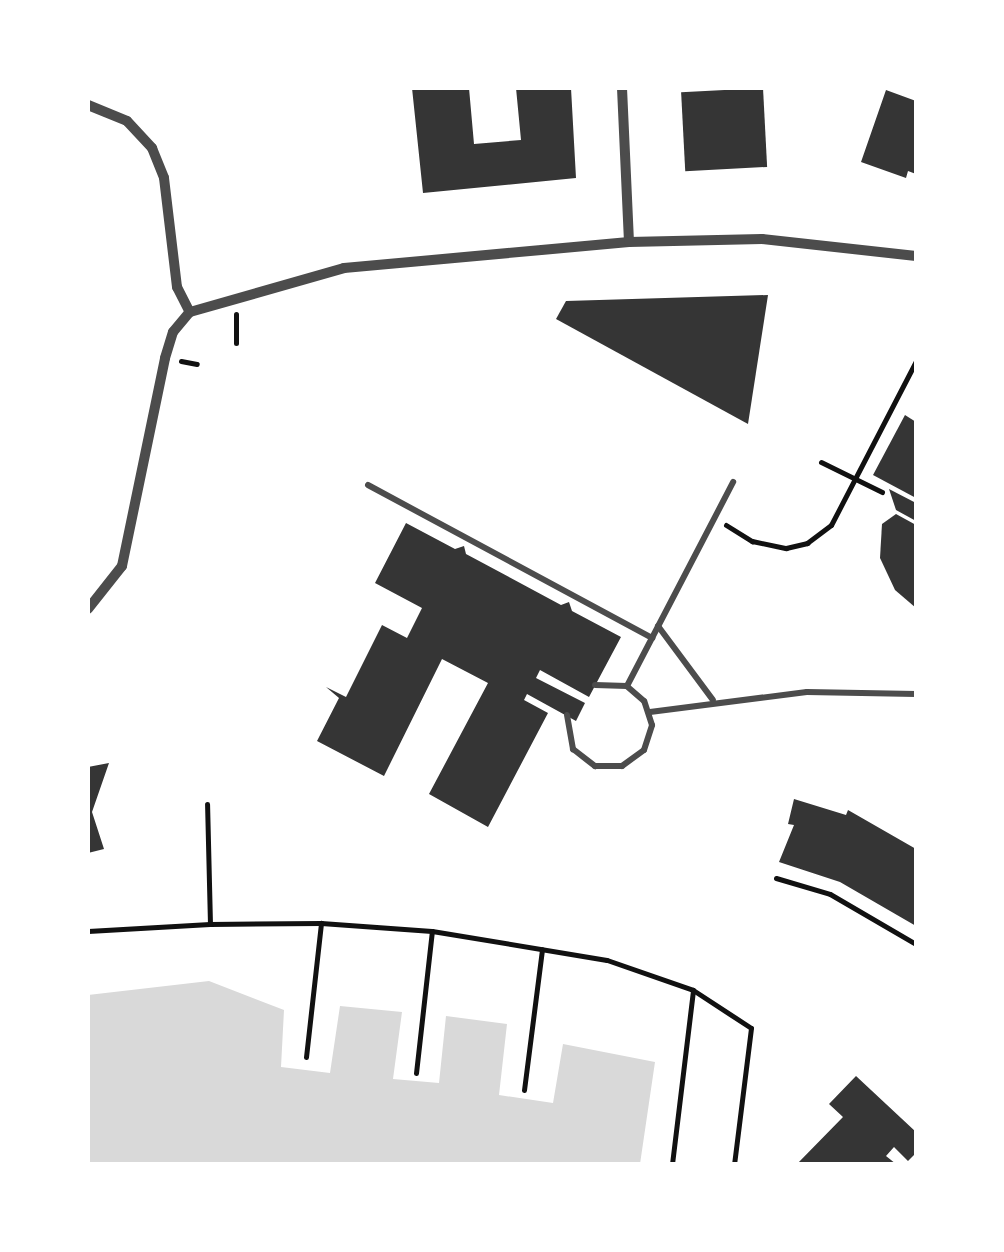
<!DOCTYPE html>
<style>
body{margin:0}
#map{position:relative;width:1004px;height:1252px;overflow:hidden;background:#fff;font-family:"Fira Sans Condensed",sans-serif}
div>[style]{position:absolute}
.water>*{inset:0;background:#d9d9d9}
.building>*{inset:0;background:#353535;transform-origin:0 0}
.path>*{height:5px;margin:-2.5px;padding:0 2.5px;transform-origin:2.5px;border-radius:2.5px;background:#111}
.service>*{height:6px;margin:-3px;padding:0 3px;transform-origin:3px;border-radius:3px;background:#4c4c4c}
.minor>*{height:10px;margin:-5px;padding:0 5px;transform-origin:5px;border-radius:5px;background:#4c4c4c}
span{translate:-50% -50%;white-space:nowrap;text-align:center;line-height:1.15;-webkit-text-stroke:9px #fff;paint-order:stroke}
.frame{position:absolute;inset:0;border:90px solid #fff;pointer-events:none}
</style>
<div id="map">
<div class="water">
<i style="clip-path:polygon(209px 981px,284px 1010px,281px 1067px,330px 1073px,340px 1006px,402px 1012px,393px 1079px,439px 1083px,446px 1016px,507px 1024px,499px 1095px,553px 1103px,563px 1044px,655px 1062px,640px 1164px,88px 1164px,88px 995px)"></i>
</div>
<div class="building">
<i style="clip-path:polygon(412px 88px,469px 88px,474px 144px,521px 140px,516px 88px,571px 88px,576px 178px,423px 193px)"></i>
<i style="left:763px;top:88px;width:79px;height:82px;rotate:87deg"></i>
<i style="clip-path:polygon(886px 90px,916px 101px,916px 174px,908px 171px,906px 178px,861px 162px)"></i>
<i style="clip-path:polygon(768px 295px,748px 424px,556px 319px,566px 301px)"></i>
<i style="clip-path:polygon(905px 415px,916px 422px,916px 498px,873px 475px)"></i>
<i style="clip-path:polygon(889px 489px,916px 503px,916px 521px,896px 510px)"></i>
<i style="clip-path:polygon(896px 514px,916px 525px,916px 608px,895px 590px,880px 558px,882px 524px)"></i>
<i style="clip-path:polygon(406px 523px,455px 549px,464px 546px,466px 554px,561px 605px,569px 602px,572px 611px,621px 637px,589px 697px,540px 670px,536px 678px,585px 703px,576px 721px,527px 694px,524px 700px,548px 713px,488px 827px,429px 794px,488px 683px,442px 659px,384px 776px,317px 741px,339px 698px,326px 687px,346px 697px,382px 625px,407px 638px,422px 608px,375px 583px)"></i>
<i style="clip-path:polygon(109px 763px,92px 812px,104px 849px,88px 853px,88px 767px)"></i>
<i style="clip-path:polygon(794px 799px,846px 815px,848px 810px,916px 849px,916px 926px,840px 882px,779px 862px,794px 825px,788px 824px)"></i>
<i style="clip-path:polygon(856px 1076px,916px 1132px,916px 1153px,908px 1161px,894px 1147px,886px 1156px,896px 1164px,797px 1164px,843px 1117px,829px 1104px)"></i>
</div>
<div class="path">
<i style="left:236px;top:343px;width:29px;rotate:-90deg"></i>
<i style="left:181px;top:361px;width:16px;rotate:11deg"></i>
<i style="left:821px;top:462px;width:68px;rotate:26.2deg"></i>
<i style="left:726px;top:525px;width:31px;rotate:32deg"></i>
<i style="left:752px;top:541px;width:35px;rotate:12deg"></i>
<i style="left:786px;top:548px;width:22px;rotate:-13deg"></i>
<i style="left:807px;top:543px;width:30px;rotate:-37deg"></i>
<i style="left:831px;top:525px;width:185px;rotate:-62.6deg"></i>
<i style="left:776px;top:878px;width:56px;rotate:16.5deg"></i>
<i style="left:830px;top:894px;width:99px;rotate:30.2deg"></i>
<i style="left:210px;top:924px;width:111px;rotate:-0.5deg"></i>
<i style="left:321px;top:923px;width:111px;rotate:4.1deg"></i>
<i style="left:432px;top:931px;width:177px;rotate:9.4deg"></i>
<i style="left:607px;top:960px;width:91px;rotate:19.2deg"></i>
<i style="left:88px;top:931px;width:122px;rotate:-3.3deg"></i>
<i style="left:210px;top:924px;width:120px;rotate:-91.4deg"></i>
<i style="left:306px;top:1057px;width:135px;rotate:-83.6deg"></i>
<i style="left:416px;top:1073px;width:143px;rotate:-83.6deg"></i>
<i style="left:524px;top:1090px;width:142px;rotate:-82.7deg"></i>
<i style="left:672px;top:1164px;width:175px;rotate:-83.1deg"></i>
<i style="left:693px;top:990px;width:69px;rotate:33.2deg"></i>
<i style="left:751px;top:1028px;width:137px;rotate:97.1deg"></i>
</div>
<div class="service">
<i style="left:368px;top:485px;width:323px;rotate:28.3deg"></i>
<i style="left:658px;top:626px;width:92px;rotate:53.4deg"></i>
<i style="left:627px;top:686px;width:230px;rotate:-62.5deg"></i>
<i style="left:650px;top:712px;width:158px;rotate:-7.3deg"></i>
<i style="left:807px;top:692px;width:109px;rotate:1.1deg"></i>
<i style="left:567px;top:715px;width:35px;rotate:80deg"></i>
<i style="left:573px;top:749px;width:28px;rotate:38deg"></i>
<i style="left:595px;top:766px;width:27px"></i>
<i style="left:622px;top:766px;width:27px;rotate:-36deg"></i>
<i style="left:644px;top:750px;width:26px;rotate:-72deg"></i>
<i style="left:652px;top:725px;width:25px;rotate:-108deg"></i>
<i style="left:644px;top:701px;width:23px;rotate:-139deg"></i>
<i style="left:627px;top:686px;width:32px;rotate:-178deg"></i>
</div>
<div class="minor">
<i style="left:622px;top:88px;width:154px;rotate:87.4deg"></i>
<i style="left:88px;top:105px;width:42px;rotate:22.3deg"></i>
<i style="left:127px;top:121px;width:37px;rotate:47deg"></i>
<i style="left:152px;top:148px;width:32px;rotate:68deg"></i>
<i style="left:164px;top:178px;width:110px;rotate:83.2deg"></i>
<i style="left:177px;top:287px;width:28px;rotate:63deg"></i>
<i style="left:88px;top:609px;width:55px;rotate:-51.7deg"></i>
<i style="left:122px;top:566px;width:212px;rotate:-78.3deg"></i>
<i style="left:165px;top:358px;width:27px;rotate:-73deg"></i>
<i style="left:173px;top:332px;width:26px;rotate:-50deg"></i>
<i style="left:190px;top:312px;width:160px;rotate:-15.9deg"></i>
<i style="left:344px;top:268px;width:286px;rotate:-5.2deg"></i>
<i style="left:629px;top:242px;width:133px;rotate:-1.3deg"></i>
<i style="left:762px;top:239px;width:155px;rotate:6.3deg"></i>
</div>
<div class="frame"></div>
</div>
